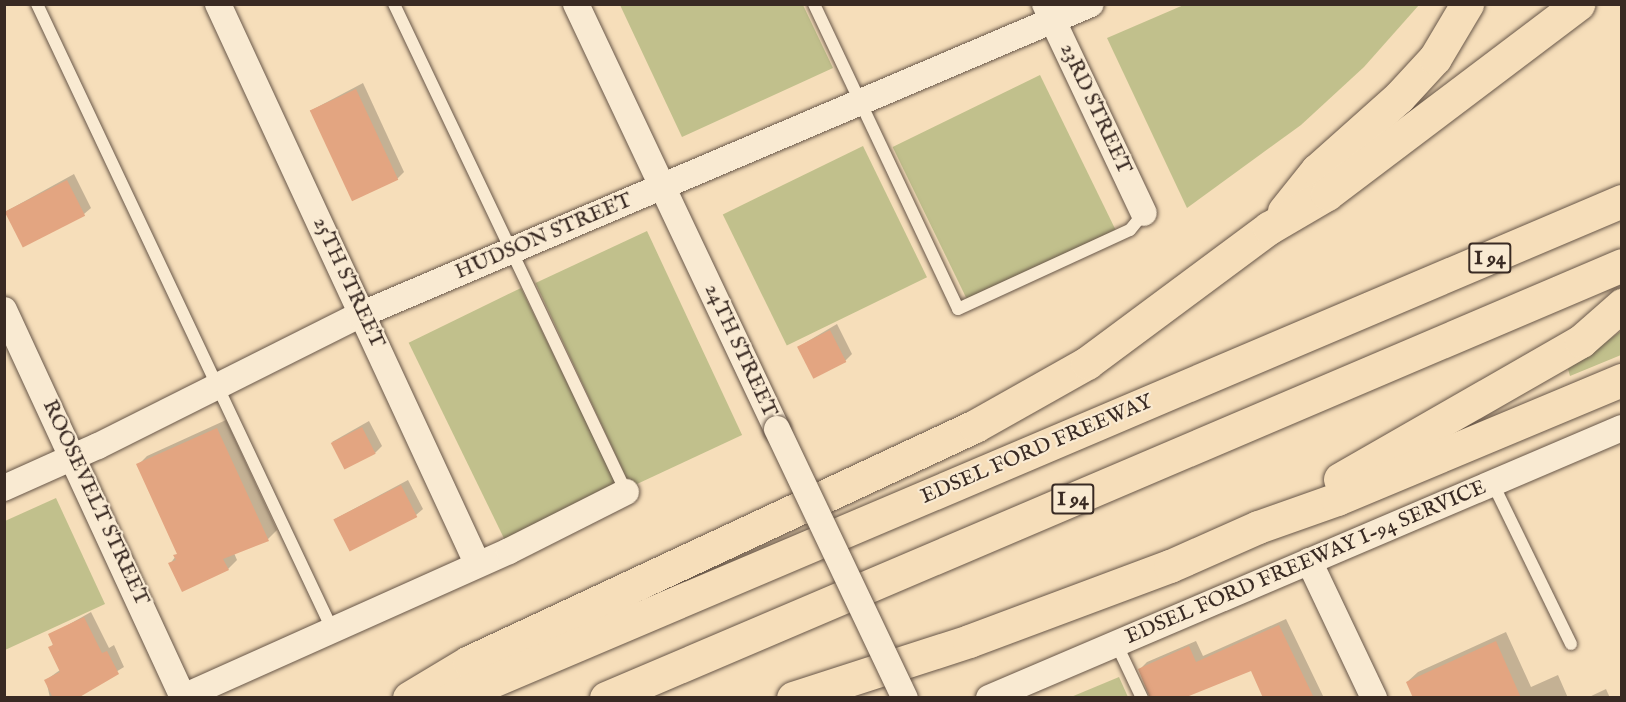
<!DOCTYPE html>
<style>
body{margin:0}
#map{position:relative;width:1626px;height:702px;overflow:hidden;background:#f6deba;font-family:"IM FELL English",serif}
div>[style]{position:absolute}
.green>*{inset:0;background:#c1c08c;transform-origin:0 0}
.shadow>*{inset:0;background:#0003}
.building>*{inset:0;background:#e3a581;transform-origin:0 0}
.roads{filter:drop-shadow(0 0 2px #685749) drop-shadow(0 0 2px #685749)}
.service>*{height:12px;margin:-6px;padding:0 6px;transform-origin:6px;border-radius:6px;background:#f9ead2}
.minor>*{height:26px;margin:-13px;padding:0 13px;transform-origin:13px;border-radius:13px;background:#f9ead2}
.motorway>*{height:33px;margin:-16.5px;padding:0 16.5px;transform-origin:16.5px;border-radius:16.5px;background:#f6deba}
.bridges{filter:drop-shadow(0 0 2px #685749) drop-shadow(0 0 2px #685749)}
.minor-bridge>*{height:26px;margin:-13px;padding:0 13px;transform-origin:13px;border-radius:13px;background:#f9ead2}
span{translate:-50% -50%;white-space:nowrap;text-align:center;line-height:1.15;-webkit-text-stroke:4.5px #f9ead2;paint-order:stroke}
.shield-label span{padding:2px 4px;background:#f9ead2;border:2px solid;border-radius:4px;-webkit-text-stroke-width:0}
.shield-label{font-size:20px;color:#392a23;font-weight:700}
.street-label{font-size:21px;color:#392a23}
.frame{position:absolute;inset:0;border:6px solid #392a23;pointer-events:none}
</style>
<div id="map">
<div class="green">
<i style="clip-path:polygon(1186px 4px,1419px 4px,1419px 5px,1364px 67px,1301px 125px,1187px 208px,1107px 38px)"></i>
<i style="clip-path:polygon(620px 5px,803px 5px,833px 68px,682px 137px)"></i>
<i style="left:1040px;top:75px;width:172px;height:164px;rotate:64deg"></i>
<i style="left:863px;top:146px;width:146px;height:156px;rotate:64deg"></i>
<i style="left:647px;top:231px;width:225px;height:123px;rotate:65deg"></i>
<i style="left:521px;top:288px;width:221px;height:125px;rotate:64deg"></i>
<i style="clip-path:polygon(1621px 331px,1621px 355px,1570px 376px,1568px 369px)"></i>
<i style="clip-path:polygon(56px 498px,105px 604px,5px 650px,5px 521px)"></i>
<i style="clip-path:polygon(1119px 677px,1128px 697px,1071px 697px)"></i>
</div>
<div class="shadow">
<i style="clip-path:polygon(363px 83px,404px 172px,397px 179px,310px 111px)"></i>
<i style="clip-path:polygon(74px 174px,91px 208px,84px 214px,5px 212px)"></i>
<i style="clip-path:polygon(837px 324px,852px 354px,845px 361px,798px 347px)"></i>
<i style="clip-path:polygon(226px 420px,277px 530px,268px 539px,234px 553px,237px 560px,228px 569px,170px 564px,178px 553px,138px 465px,147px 456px)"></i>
<i style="clip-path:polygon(369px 421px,382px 446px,375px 453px,332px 442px)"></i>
<i style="clip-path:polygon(408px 480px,423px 509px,416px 515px,335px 519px)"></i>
<i style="clip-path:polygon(91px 612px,109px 648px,114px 645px,124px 667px,73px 698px,50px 698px,46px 680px,60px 670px,50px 648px,54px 643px,50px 635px)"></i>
<i style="clip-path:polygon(1286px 619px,1324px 698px,1264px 698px,1252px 669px,1140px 669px,1147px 662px,1196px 641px,1203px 656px)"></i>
<i style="clip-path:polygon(1506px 632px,1531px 687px,1558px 675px,1568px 698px,1415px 698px,1407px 682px,1418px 672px)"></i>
<i style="clip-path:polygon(1606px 689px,1610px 698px,1587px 698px)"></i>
</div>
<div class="building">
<i style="left:356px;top:89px;width:100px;height:51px;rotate:65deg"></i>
<i style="left:67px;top:180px;width:40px;height:70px;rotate:63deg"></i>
<i style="left:830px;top:330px;width:36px;height:37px;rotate:63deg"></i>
<i style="left:362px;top:427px;width:30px;height:35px;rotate:63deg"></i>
<i style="clip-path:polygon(217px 428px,269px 541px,223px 559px,229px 570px,182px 592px,168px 563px,176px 560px,173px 555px,177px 554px,136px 464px)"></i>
<i style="left:401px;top:485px;width:36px;height:76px;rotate:63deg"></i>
<i style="clip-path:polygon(84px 617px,102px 653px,107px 651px,119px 674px,78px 698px,53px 698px,44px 680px,60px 672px,48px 647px,53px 645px,48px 634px)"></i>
<i style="clip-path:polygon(1279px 625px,1314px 698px,1263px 698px,1251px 671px,1184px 698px,1150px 698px,1138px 669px,1189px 646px,1196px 662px)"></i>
<i style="clip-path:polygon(1496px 641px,1521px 698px,1413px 698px,1406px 682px)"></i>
</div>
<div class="roads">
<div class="service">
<i style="left:37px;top:4px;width:691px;rotate:64.73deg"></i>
<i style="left:394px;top:4px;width:540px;rotate:64.57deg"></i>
<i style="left:814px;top:4px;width:337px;rotate:64.7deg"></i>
<i style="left:958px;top:309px;width:189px;rotate:-24.7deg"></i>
<i style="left:1130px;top:230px;width:22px;rotate:-51deg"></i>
<i style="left:1493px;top:484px;width:178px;rotate:64deg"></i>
<i style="left:1116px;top:643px;width:61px;rotate:64.7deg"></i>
</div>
<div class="minor">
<i style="left:218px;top:4px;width:616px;rotate:65.14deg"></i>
<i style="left:576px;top:4px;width:470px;rotate:64.7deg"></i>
<i style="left:1045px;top:4px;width:231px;rotate:64.7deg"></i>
<i style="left:4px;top:310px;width:426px;rotate:65.2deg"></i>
<i style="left:183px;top:697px;width:357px;rotate:-24.1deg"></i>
<i style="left:509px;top:551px;width:131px;rotate:-26.8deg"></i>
<i style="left:4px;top:488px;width:103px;rotate:-24.1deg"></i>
<i style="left:98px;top:446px;width:293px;rotate:-26.6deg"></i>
<i style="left:360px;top:315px;width:794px;rotate:-23.05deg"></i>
<i style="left:1309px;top:561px;width:152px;rotate:64.6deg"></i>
<i style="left:989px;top:698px;width:688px;rotate:-23.1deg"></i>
</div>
<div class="motorway">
<i style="left:1284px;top:211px;width:53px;rotate:-51.2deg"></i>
<i style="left:1317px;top:170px;width:110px;rotate:-41.7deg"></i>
<i style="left:1399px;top:97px;width:53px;rotate:-47.3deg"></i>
<i style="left:1435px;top:58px;width:63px;rotate:-59.3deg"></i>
<i style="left:1340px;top:479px;width:278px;rotate:-29.8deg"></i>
<i style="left:1581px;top:341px;width:55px;rotate:-41.3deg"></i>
<i style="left:409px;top:698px;width:70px;rotate:-31deg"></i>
<i style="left:469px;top:662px;width:558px;rotate:-25deg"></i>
<i style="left:975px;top:426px;width:129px;rotate:-29.4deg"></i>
<i style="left:1087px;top:363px;width:227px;rotate:-36.6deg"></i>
<i style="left:1269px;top:228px;width:67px;rotate:-30.4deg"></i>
<i style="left:1327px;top:194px;width:315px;rotate:-37.1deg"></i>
<i style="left:452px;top:698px;width:1271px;rotate:-23.02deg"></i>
<i style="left:606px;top:698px;width:1104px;rotate:-23.08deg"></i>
<i style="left:793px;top:698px;width:185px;rotate:-17.9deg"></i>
<i style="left:969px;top:641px;width:215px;rotate:-20.5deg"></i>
<i style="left:1170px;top:566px;width:96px;rotate:-23.9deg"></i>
<i style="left:1258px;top:527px;width:84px;rotate:-19.5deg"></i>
<i style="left:1337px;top:499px;width:309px;rotate:-22.7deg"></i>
</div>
</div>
<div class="bridges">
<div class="minor-bridge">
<i style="left:777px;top:429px;width:298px;rotate:64.6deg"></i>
</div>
</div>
<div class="shield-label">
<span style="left:1490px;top:258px">I 94</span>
<span style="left:1073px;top:499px">I 94</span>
</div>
<div class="street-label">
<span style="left:1095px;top:109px;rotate:65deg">23RD STREET</span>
<span style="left:544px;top:237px;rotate:-23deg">HUDSON STREET</span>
<span style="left:348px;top:283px;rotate:65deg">25TH STREET</span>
<span style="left:740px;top:351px;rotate:65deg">24TH STREET</span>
<span style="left:1037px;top:450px;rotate:-23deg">EDSEL FORD FREEWAY</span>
<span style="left:95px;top:503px;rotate:65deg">ROOSEVELT STREET</span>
<span style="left:1306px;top:563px;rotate:-23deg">EDSEL FORD FREEWAY I-94 SERVICE</span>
</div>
<div class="frame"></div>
</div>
